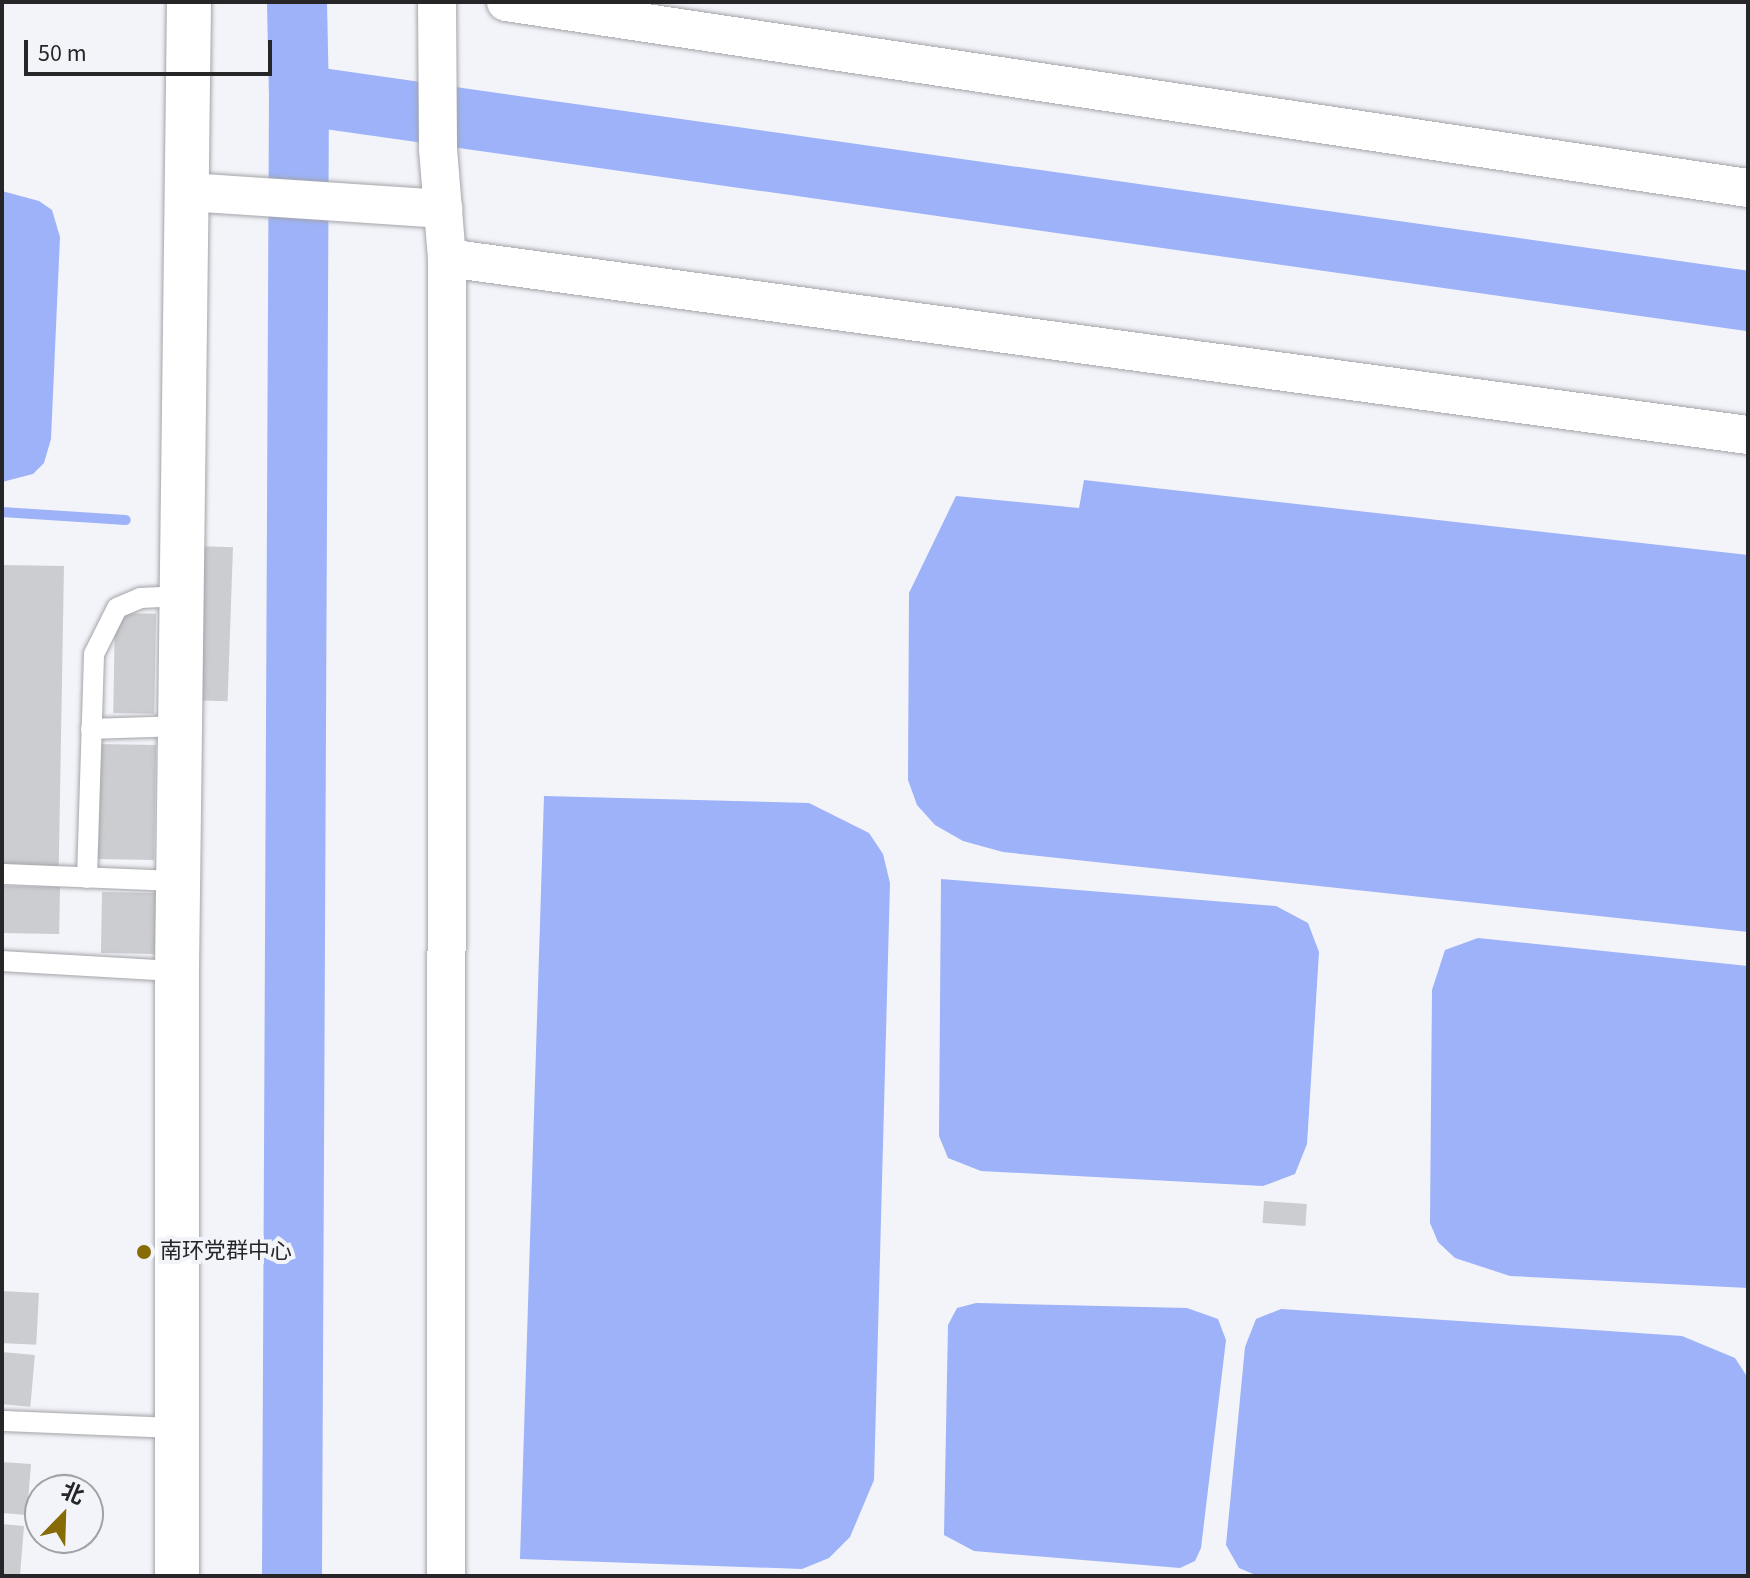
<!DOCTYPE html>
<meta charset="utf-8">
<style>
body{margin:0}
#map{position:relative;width:1750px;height:1578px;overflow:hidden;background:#f3f4f9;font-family:"Source Sans 3","Noto Sans SC",sans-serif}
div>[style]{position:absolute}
.water>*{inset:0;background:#9db2f8}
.stream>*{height:10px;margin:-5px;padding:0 5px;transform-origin:5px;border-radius:5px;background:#9db2f8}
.river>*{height:60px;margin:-30px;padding:0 30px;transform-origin:30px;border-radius:30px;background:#9db2f8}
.building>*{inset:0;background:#cccdd1;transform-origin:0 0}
.roads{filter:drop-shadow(0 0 2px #a3a4a8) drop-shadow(0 0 2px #a3a4a8)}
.service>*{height:20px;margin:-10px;padding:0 10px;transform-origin:10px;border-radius:10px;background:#fff}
.minor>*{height:38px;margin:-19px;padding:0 19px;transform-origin:19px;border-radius:19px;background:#fff}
.tertiary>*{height:44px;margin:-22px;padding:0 22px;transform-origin:22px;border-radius:22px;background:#fff}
.dots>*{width:22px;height:22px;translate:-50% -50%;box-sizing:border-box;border:4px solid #f3f4f9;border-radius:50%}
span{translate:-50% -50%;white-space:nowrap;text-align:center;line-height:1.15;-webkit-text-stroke:8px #f3f4f9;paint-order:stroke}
.poi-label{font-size:22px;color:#262628}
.left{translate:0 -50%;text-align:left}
.frame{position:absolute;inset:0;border:4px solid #262628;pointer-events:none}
.north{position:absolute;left:24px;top:1474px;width:80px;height:80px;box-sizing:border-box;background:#f3f4f9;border:2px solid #a1a2a5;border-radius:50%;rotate:23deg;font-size:22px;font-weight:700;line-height:32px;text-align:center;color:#262628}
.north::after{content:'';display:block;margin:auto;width:28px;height:36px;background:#866b07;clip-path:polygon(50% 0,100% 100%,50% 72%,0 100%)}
.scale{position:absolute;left:24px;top:40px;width:248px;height:36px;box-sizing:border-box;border:4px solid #262628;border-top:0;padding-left:10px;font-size:24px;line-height:28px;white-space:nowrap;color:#262628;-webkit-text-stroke:6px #f3f4f9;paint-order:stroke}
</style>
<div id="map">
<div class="water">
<i style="clip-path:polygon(2px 191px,39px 201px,52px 210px,60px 237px,51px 439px,44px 463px,33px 474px,2px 482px)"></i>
<i style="clip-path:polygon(1084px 480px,1748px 555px,1748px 932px,1003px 852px,963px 841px,935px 825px,917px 805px,908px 780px,909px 593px,956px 496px,1079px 508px)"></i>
<i style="clip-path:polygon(544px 796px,809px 803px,869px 833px,883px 854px,890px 883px,874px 1480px,850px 1537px,829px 1558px,802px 1569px,520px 1559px)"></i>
<i style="clip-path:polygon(941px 879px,1276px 906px,1308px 923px,1319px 952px,1307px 1144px,1295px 1174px,1263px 1186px,981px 1171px,948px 1158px,939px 1136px)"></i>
<i style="clip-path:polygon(1478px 938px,1748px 966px,1748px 1288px,1510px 1276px,1455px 1258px,1438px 1242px,1430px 1223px,1432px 990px,1445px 950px)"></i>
<i style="clip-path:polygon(976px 1303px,1187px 1308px,1218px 1319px,1226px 1340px,1201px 1548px,1195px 1561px,1180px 1568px,974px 1551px,944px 1535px,948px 1325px,957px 1308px)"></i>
<i style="clip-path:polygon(1281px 1309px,1682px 1336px,1735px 1358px,1748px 1378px,1748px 1576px,1258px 1576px,1239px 1568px,1226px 1545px,1245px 1347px,1256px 1319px)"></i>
</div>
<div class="stream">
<i style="left:2px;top:512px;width:124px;rotate:3.7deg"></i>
</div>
<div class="river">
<i style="left:297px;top:2px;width:93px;rotate:88.8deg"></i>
<i style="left:299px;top:95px;width:1464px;rotate:8.09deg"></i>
<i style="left:292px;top:1576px;width:1481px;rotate:-89.73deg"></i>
</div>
<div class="building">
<i style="left:196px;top:546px;width:37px;height:154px;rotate:2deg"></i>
<i style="left:2px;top:565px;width:62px;height:304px;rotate:1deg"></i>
<i style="left:115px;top:613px;width:41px;height:100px;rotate:1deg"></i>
<i style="left:99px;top:744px;width:57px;height:115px;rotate:1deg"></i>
<i style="left:2px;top:886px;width:58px;height:47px;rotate:1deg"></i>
<i style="left:102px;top:892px;width:54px;height:61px;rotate:1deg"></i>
<i style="left:1264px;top:1201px;width:43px;height:22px;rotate:4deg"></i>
<i style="left:2px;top:1291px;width:37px;height:52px;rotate:3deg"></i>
<i style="left:2px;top:1352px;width:33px;height:52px;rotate:5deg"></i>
<i style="clip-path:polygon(2px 1462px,31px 1464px,27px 1515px,2px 1513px)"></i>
<i style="clip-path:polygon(2px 1524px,24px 1526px,20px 1576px,2px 1576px)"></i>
</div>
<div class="roads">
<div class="service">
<i style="left:91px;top:729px;width:89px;rotate:-1.9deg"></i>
<i style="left:2px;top:874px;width:176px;rotate:2.3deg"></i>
<i style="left:87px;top:878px;width:224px;rotate:-88.2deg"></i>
<i style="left:94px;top:654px;width:51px;rotate:-63.4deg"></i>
<i style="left:117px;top:608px;width:25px;rotate:-23deg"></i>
<i style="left:140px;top:598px;width:42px;rotate:-2.7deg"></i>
<i style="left:2px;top:961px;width:175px;rotate:3.3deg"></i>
<i style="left:2px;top:1421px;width:175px;rotate:2.3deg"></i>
</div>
<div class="minor">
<i style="left:437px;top:2px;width:147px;rotate:89.6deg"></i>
<i style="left:438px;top:149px;width:109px;rotate:85.3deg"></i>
<i style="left:447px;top:258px;width:1318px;rotate:90.04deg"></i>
<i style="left:506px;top:2px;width:1256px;rotate:8.52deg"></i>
<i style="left:188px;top:192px;width:256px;rotate:3.8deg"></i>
<i style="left:447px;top:258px;width:1313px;rotate:7.75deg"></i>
</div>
<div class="tertiary">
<i style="left:177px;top:1576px;width:605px;rotate:-90deg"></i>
<i style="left:177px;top:971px;width:969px;rotate:-89.29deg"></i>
</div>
</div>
<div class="dots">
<i style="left:144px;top:1252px;background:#866b07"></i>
</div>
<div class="poi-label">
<span class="left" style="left:160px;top:1252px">南环党群中心</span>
</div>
<div class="frame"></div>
<div class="north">北</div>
<div class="scale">50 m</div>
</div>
